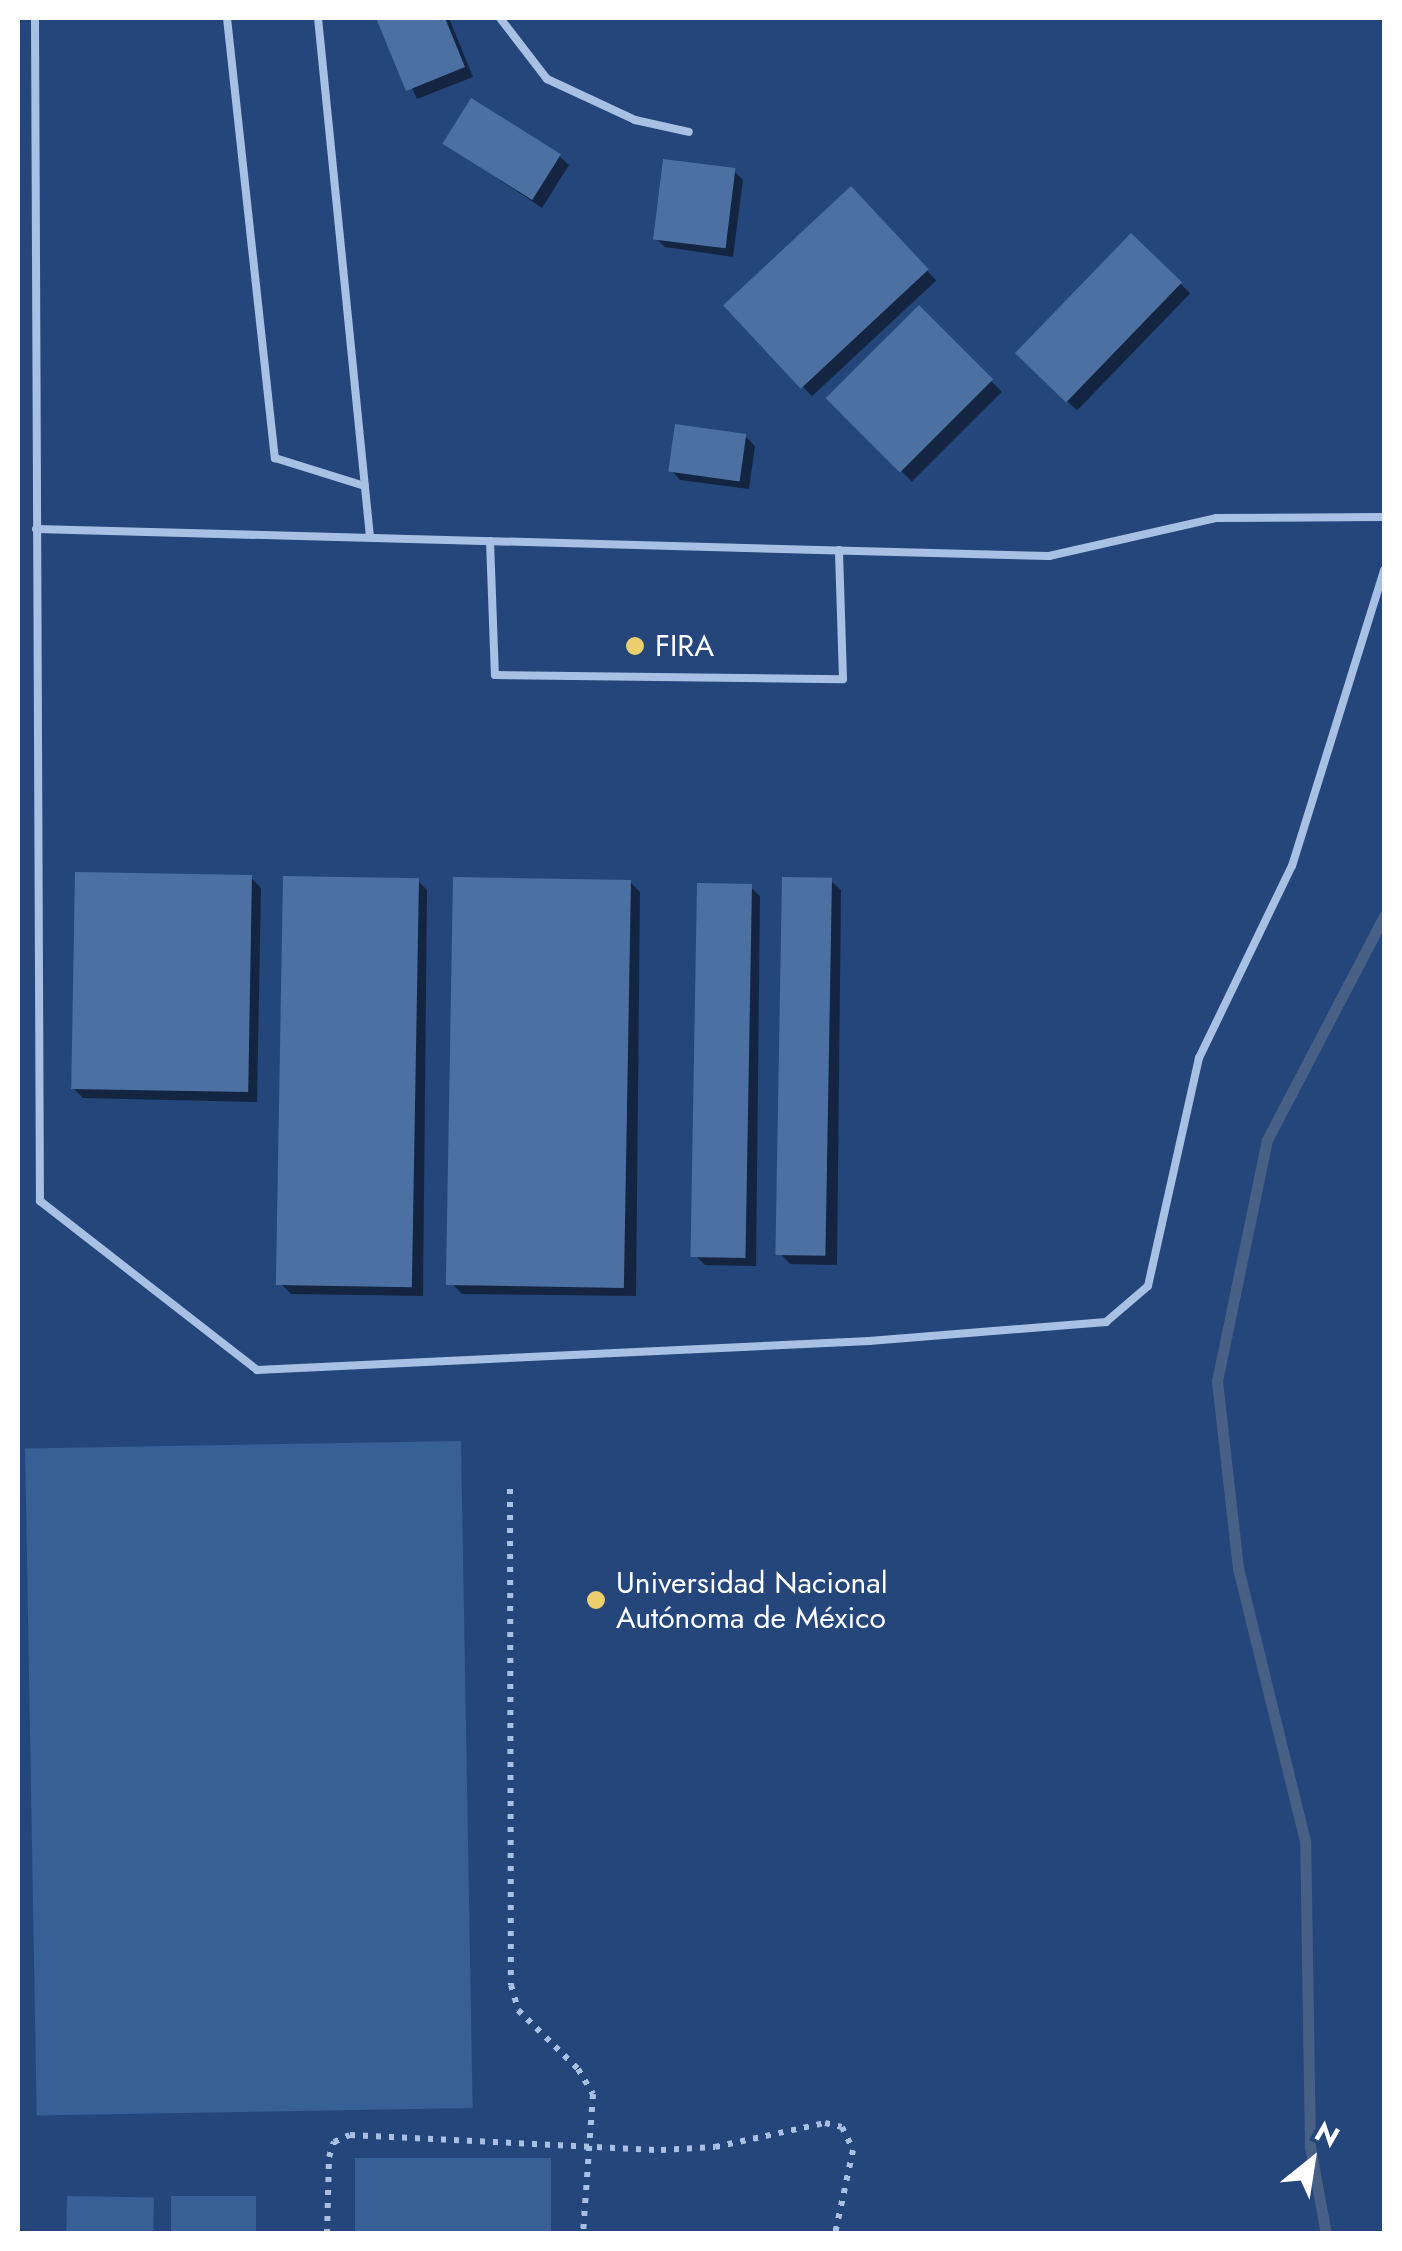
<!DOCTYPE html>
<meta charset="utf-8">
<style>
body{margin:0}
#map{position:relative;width:1402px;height:2251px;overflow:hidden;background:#25467a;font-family:Jost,sans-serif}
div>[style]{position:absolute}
.green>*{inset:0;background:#395f97;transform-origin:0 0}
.shadow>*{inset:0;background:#0007;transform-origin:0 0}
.stream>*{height:11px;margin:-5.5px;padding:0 5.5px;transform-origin:5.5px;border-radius:5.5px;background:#486086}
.building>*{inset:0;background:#4d70a3;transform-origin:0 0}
.path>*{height:6px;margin-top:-3px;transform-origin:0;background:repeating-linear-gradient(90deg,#a8c0e4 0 5px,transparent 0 13px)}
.lane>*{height:8px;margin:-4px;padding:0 4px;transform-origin:4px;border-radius:4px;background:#a8c0e4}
.dots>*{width:28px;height:28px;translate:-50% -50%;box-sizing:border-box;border:5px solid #25467a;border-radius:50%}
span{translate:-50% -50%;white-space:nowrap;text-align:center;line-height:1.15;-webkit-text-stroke:8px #25467a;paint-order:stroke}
.poi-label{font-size:30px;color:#fff}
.left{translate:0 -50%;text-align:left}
.frame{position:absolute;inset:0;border:20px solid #fff;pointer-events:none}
.north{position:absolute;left:1262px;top:2111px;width:100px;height:100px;-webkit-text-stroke:8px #25467a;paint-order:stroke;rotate:30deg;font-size:28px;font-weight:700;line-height:40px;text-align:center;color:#fff}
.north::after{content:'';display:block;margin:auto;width:35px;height:45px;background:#fff;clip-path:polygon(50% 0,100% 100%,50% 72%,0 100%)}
</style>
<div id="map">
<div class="green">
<i style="left:461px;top:1441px;width:667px;height:436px;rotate:89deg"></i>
<i style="left:355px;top:2158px;width:196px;height:75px"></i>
<i style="left:67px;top:2196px;width:87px;height:37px;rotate:1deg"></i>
<i style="left:256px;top:2196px;width:37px;height:85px;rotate:90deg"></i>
</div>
<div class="shadow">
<i style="clip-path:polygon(379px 18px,449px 18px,473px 77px,417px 99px)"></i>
<i style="clip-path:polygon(446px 144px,559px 156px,569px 165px,542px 208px)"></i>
<i style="clip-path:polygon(733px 170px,743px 180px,733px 257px,665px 247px,655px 238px)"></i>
<i style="left:851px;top:189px;width:125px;height:170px;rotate:47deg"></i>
<i style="left:1132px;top:237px;width:81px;height:163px;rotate:44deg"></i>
<i style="left:919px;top:309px;width:117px;height:127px;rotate:45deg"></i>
<i style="clip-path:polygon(745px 436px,755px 446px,749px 489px,680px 480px,671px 470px)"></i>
<i style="clip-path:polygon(251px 878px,261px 888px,257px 1102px,83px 1098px,73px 1088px)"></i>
<i style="clip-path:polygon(418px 881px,427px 890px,423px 1296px,291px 1294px,281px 1284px)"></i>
<i style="clip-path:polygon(831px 881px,841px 890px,837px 1265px,790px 1264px,781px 1254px)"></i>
<i style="clip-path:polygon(630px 882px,640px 892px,636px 1296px,462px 1294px,452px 1284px)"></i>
<i style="clip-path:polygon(750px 887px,760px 896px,756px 1266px,705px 1265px,696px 1256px)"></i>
</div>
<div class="stream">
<i style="left:1326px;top:2234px;width:88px;rotate:-100.4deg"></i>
<i style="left:1310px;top:2147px;width:306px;rotate:-90.9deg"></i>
<i style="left:1305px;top:1841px;width:281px;rotate:-103.8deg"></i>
<i style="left:1238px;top:1568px;width:188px;rotate:-96.4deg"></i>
<i style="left:1217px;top:1381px;width:246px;rotate:-78.3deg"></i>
<i style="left:1267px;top:1140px;width:253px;rotate:-62.4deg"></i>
</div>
<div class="building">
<i style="clip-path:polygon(376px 18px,445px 18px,465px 67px,406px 91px)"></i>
<i style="left:471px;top:98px;width:106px;height:54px;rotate:32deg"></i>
<i style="left:663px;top:159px;width:73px;height:81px;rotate:7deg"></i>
<i style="left:851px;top:186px;width:114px;height:175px;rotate:47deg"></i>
<i style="left:1131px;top:233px;width:71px;height:167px;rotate:44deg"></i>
<i style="left:919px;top:305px;width:105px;height:132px;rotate:45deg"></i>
<i style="left:675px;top:424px;width:72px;height:48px;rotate:8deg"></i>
<i style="left:75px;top:872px;width:177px;height:217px;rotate:1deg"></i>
<i style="left:283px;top:876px;width:136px;height:409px;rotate:1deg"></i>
<i style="left:453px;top:877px;width:178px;height:408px;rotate:1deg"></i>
<i style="left:782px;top:877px;width:50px;height:378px;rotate:1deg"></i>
<i style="left:697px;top:883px;width:55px;height:374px;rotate:1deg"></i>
</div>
<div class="path">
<i style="left:510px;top:1489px;width:496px;rotate:89.9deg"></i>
<i style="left:511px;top:1985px;width:26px;rotate:74deg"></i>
<i style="left:518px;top:2010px;width:84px;rotate:44.5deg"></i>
<i style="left:578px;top:2069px;width:29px;rotate:59deg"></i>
<i style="left:593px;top:2094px;width:140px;rotate:94.1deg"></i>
<i style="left:327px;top:2234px;width:77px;rotate:-88.5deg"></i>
<i style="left:329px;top:2157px;width:16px;rotate:-72deg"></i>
<i style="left:334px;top:2142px;width:17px;rotate:-24deg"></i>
<i style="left:350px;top:2135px;width:311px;rotate:2.8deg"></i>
<i style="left:661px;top:2150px;width:54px;rotate:-3.2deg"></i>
<i style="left:715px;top:2147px;width:113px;rotate:-12.3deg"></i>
<i style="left:825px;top:2123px;width:17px;rotate:13deg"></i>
<i style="left:842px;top:2127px;width:25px;rotate:64deg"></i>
<i style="left:853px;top:2150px;width:86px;rotate:102.1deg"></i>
</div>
<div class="lane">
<i style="left:35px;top:18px;width:1183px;rotate:89.76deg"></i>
<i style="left:40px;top:1201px;width:275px;rotate:37.9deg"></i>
<i style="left:257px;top:1370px;width:613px;rotate:-2.71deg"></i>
<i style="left:869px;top:1341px;width:238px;rotate:-4.6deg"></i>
<i style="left:1106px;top:1322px;width:55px;rotate:-40.6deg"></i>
<i style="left:1148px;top:1286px;width:234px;rotate:-77.4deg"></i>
<i style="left:1199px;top:1058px;width:213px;rotate:-64.2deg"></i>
<i style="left:1292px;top:866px;width:310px;rotate:-72.7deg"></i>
<i style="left:227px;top:18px;width:443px;rotate:83.8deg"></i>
<i style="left:275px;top:458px;width:94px;rotate:17.3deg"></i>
<i style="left:318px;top:18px;width:522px;rotate:84.28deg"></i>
<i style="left:500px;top:18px;width:77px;rotate:52.4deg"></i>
<i style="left:547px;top:79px;width:97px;rotate:25deg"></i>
<i style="left:635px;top:120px;width:55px;rotate:12.5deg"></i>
<i style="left:36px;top:529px;width:1013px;rotate:1.53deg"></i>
<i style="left:1049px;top:556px;width:171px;rotate:-12.8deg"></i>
<i style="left:1216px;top:518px;width:168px;rotate:-0.3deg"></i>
<i style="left:490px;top:541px;width:134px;rotate:87.9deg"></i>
<i style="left:495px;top:675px;width:348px;rotate:0.7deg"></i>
<i style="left:843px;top:679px;width:129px;rotate:-91.8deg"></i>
</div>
<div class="dots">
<i style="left:635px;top:646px;background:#edce6d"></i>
<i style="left:596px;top:1600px;background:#edce6d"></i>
</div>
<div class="poi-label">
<span class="left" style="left:655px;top:646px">FIRA</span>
<span class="left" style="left:616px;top:1600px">Universidad Nacional<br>Autónoma de México</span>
</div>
<div class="frame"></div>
<div class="north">N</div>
</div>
